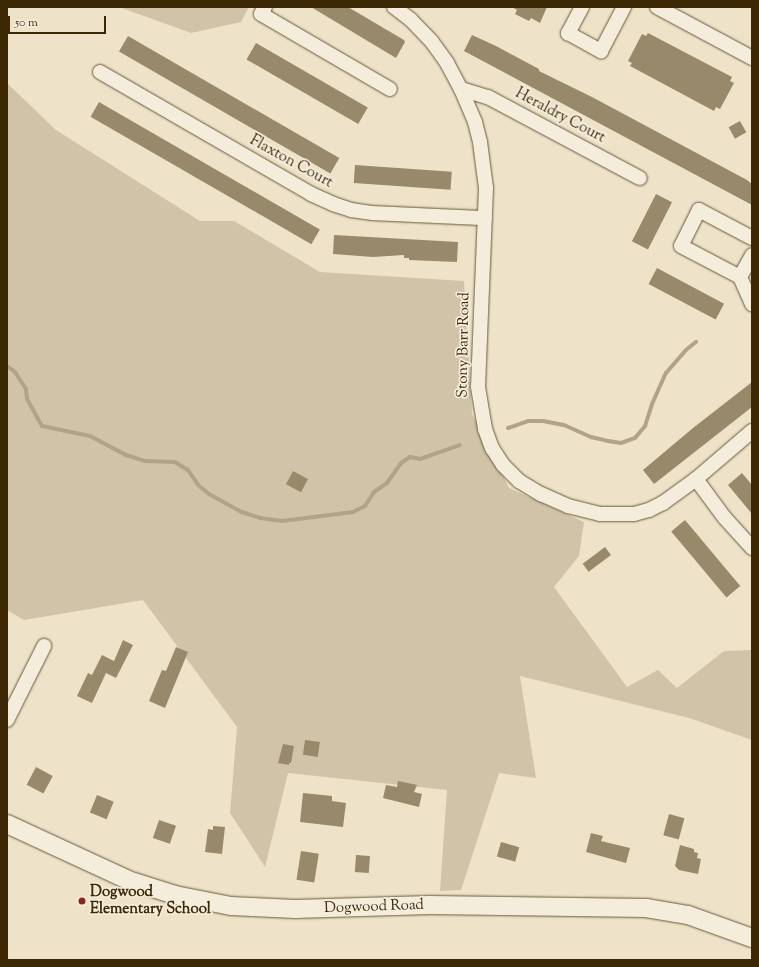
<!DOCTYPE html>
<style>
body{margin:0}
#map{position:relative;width:759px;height:967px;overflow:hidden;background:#eee3c9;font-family:"Sorts Mill Goudy",serif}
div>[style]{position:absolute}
.green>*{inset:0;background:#d0c3a8}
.stream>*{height:4px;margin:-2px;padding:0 2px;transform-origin:2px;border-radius:2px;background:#b2a387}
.building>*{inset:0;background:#99896b;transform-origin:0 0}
.roads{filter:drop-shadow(0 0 1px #695737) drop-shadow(0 0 1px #695737)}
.minor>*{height:14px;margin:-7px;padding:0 7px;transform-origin:7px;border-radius:7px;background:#f4eddc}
.tertiary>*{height:18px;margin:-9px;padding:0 9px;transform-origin:9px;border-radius:9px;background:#f4eddc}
.dots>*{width:11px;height:11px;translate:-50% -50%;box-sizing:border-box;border:2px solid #f4eddc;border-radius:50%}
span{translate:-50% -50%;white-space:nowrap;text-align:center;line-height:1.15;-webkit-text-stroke:3.5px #f4eddc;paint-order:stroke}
.street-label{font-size:15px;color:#3d2806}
.poi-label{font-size:15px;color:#3d2806;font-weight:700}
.left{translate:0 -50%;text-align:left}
.frame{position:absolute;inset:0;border:8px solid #3d2806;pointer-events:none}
.scale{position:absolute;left:8px;top:16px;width:98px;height:18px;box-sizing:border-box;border:2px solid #3d2806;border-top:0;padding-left:5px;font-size:12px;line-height:14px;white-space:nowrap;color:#3d2806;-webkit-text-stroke:3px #f4eddc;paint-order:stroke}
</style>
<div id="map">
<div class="green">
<i style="clip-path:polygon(119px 7px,249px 7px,241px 22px,191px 33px)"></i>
<i style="clip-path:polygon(7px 83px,56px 130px,200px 221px,234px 221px,320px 272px,464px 281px,472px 414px,509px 488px,584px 522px,579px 556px,554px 587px,627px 687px,658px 670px,677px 688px,724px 651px,752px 650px,752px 740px,689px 718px,520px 676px,536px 778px,499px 773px,461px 890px,440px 891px,447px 790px,288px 773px,265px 867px,230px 813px,237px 727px,143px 600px,24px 620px,7px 610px)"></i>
</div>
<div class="stream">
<i style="left:7px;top:366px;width:10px;rotate:37deg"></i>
<i style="left:15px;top:372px;width:20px;rotate:57deg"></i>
<i style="left:26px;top:389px;width:10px;rotate:84deg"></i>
<i style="left:27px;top:399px;width:31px;rotate:61deg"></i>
<i style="left:42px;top:426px;width:49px;rotate:11.8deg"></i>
<i style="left:90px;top:436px;width:41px;rotate:27.8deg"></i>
<i style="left:126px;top:455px;width:20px;rotate:18deg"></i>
<i style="left:145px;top:461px;width:30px;rotate:2deg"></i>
<i style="left:175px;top:462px;width:15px;rotate:32deg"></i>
<i style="left:188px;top:470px;width:18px;rotate:56deg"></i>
<i style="left:198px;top:485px;width:14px;rotate:39deg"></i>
<i style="left:209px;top:494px;width:38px;rotate:29deg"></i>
<i style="left:242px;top:512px;width:19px;rotate:18deg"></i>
<i style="left:260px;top:518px;width:22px;rotate:8deg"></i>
<i style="left:282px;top:521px;width:72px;rotate:-7.2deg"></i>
<i style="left:353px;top:512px;width:13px;rotate:-27deg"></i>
<i style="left:365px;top:506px;width:17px;rotate:-57deg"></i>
<i style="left:374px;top:492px;width:16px;rotate:-35deg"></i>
<i style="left:387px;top:483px;width:24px;rotate:-55deg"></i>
<i style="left:401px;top:463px;width:11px;rotate:-34deg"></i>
<i style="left:410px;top:457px;width:10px;rotate:11deg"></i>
<i style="left:420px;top:459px;width:42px;rotate:-19.3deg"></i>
<i style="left:508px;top:428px;width:21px;rotate:-19deg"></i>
<i style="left:528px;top:421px;width:15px"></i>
<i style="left:543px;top:421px;width:21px;rotate:11deg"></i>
<i style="left:564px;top:425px;width:30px;rotate:24deg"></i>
<i style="left:591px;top:437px;width:17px;rotate:13deg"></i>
<i style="left:608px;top:441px;width:13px;rotate:9deg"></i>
<i style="left:621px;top:443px;width:15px;rotate:-20deg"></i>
<i style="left:635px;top:438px;width:16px;rotate:-50deg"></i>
<i style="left:645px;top:426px;width:23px;rotate:-72deg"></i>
<i style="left:652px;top:404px;width:34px;rotate:-66deg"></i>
<i style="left:666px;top:373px;width:30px;rotate:-49deg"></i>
<i style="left:686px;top:350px;width:13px;rotate:-39deg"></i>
</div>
<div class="building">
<i style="clip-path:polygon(311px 7px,348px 7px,404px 40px,405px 42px,396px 58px)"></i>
<i style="clip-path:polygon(512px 7px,547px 7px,540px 23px,531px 18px,529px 21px,515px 14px,517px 10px)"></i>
<i style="clip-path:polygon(648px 33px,732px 77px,730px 81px,734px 83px,720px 109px,716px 107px,714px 111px,630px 66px,632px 63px,628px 61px,642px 34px,646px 36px)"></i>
<i style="clip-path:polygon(472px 35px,496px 46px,539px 69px,539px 71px,592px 97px,747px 180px,752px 184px,752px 205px,464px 51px)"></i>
<i style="left:128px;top:36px;width:244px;height:18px;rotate:30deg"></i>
<i style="left:256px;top:43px;width:129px;height:19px;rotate:30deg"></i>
<i style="left:99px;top:102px;width:255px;height:17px;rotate:30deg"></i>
<i style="left:740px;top:121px;width:13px;height:13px;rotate:61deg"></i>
<i style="left:355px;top:165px;width:97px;height:18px;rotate:4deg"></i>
<i style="left:656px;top:194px;width:18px;height:53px;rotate:27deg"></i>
<i style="clip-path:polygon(334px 235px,458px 242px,457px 262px,409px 260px,409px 258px,404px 258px,404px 255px,373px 257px,333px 254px)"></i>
<i style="left:657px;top:268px;width:76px;height:18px;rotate:28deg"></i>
<i style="clip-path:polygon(752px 382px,752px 407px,654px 484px,643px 470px,693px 428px)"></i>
<i style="left:293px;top:471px;width:17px;height:15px;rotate:28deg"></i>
<i style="clip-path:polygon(742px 473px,752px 485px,752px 514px,728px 485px)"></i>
<i style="left:685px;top:520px;width:86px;height:18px;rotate:50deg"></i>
<i style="left:605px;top:547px;width:10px;height:28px;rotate:53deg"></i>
<i style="clip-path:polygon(123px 640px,133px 645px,116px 678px,106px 673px,92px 703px,77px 696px,88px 673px,92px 675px,102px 655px,114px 661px)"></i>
<i style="clip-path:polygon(176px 647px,188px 652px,165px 708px,149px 701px,162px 670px,166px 671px)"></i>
<i style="left:305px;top:740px;width:15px;height:15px;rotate:8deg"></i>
<i style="clip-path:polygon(283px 744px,294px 746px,291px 763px,289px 763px,289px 765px,278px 763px)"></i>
<i style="left:36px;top:767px;width:19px;height:20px;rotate:28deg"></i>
<i style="clip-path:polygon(398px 781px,417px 785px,414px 792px,422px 794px,419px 807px,383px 798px,386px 785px,397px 787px)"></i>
<i style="clip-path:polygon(303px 793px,332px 796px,332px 801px,346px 803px,343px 827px,300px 822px)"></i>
<i style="left:97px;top:795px;width:18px;height:19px;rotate:22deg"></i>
<i style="left:669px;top:814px;width:16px;height:22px;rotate:15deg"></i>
<i style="left:159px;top:820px;width:18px;height:19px;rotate:19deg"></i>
<i style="clip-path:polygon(213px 826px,225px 827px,222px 854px,205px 852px,208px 829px,213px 830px)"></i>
<i style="clip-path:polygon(591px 833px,603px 836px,601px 841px,630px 848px,626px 863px,586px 852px)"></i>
<i style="left:501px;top:842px;width:19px;height:15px;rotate:16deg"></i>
<i style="clip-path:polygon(680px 845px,694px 849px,694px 852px,698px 853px,697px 858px,701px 859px,698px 874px,679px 870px,675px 866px)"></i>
<i style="left:301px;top:851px;width:18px;height:29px;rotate:9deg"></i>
<i style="left:356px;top:855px;width:14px;height:17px;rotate:4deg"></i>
</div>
<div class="roads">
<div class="minor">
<i style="left:265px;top:7px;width:8px;rotate:120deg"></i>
<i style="left:261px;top:14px;width:149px;rotate:30.2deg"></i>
<i style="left:394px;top:7px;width:21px;rotate:37deg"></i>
<i style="left:411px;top:20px;width:30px;rotate:46deg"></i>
<i style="left:432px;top:42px;width:26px;rotate:54deg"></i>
<i style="left:447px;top:63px;width:30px;rotate:62deg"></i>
<i style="left:461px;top:89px;width:36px;rotate:67deg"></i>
<i style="left:475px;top:122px;width:21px;rotate:76deg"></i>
<i style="left:480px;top:142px;width:46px;rotate:82.6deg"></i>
<i style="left:486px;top:188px;width:199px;rotate:92.3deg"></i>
<i style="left:478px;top:387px;width:43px;rotate:80.5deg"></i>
<i style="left:485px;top:429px;width:20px;rotate:70deg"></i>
<i style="left:492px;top:448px;width:20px;rotate:57deg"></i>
<i style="left:503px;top:465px;width:23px;rotate:45deg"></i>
<i style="left:519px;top:481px;width:26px;rotate:31deg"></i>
<i style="left:541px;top:494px;width:30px;rotate:24deg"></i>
<i style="left:568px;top:506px;width:33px;rotate:14deg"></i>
<i style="left:600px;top:514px;width:34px"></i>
<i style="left:634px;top:514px;width:16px;rotate:-15deg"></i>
<i style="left:649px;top:510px;width:16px;rotate:-27deg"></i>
<i style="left:663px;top:503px;width:41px;rotate:-36deg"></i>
<i style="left:696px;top:479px;width:74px;rotate:-40.6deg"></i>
<i style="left:582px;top:7px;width:30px;rotate:118deg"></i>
<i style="left:568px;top:33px;width:38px;rotate:29deg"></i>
<i style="left:601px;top:51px;width:50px;rotate:-62.4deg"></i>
<i style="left:657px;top:7px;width:108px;rotate:28.2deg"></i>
<i style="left:100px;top:72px;width:244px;rotate:30deg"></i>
<i style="left:311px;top:194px;width:24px;rotate:24deg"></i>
<i style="left:333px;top:204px;width:19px;rotate:18deg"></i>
<i style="left:351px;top:210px;width:22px;rotate:8deg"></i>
<i style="left:373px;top:213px;width:112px;rotate:2.6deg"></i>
<i style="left:461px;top:89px;width:28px;rotate:17deg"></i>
<i style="left:488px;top:97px;width:172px;rotate:28.1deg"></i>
<i style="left:752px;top:238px;width:60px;rotate:-152.2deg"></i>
<i style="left:699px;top:210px;width:40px;rotate:116.6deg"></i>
<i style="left:681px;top:246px;width:67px;rotate:27.7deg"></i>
<i style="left:740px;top:277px;width:30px;rotate:66deg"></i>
<i style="left:740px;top:277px;width:25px;rotate:-61deg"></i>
<i style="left:696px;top:479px;width:47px;rotate:53.6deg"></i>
<i style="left:724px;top:517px;width:42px;rotate:47.9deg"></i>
<i style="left:7px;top:720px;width:83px;rotate:-63.4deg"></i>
</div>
<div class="tertiary">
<i style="left:7px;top:824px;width:133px;rotate:24.8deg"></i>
<i style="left:128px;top:880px;width:49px;rotate:17.7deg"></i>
<i style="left:175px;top:895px;width:57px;rotate:11.1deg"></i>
<i style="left:231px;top:906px;width:64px;rotate:2.7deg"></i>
<i style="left:295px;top:909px;width:135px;rotate:-1.7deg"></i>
<i style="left:430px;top:905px;width:216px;rotate:0.8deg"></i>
<i style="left:646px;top:908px;width:43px;rotate:9.5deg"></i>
<i style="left:688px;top:915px;width:68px;rotate:19.8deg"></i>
</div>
</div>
<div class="dots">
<i style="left:82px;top:901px;background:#8f2418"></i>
</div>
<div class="street-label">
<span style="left:560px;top:116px;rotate:28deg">Heraldry Court</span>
<span style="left:291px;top:162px;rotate:29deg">Flaxton Court</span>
<span style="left:464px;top:345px;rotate:-89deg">Stony Barr Road</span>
<span style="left:374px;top:907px;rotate:-2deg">Dogwood Road</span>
</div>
<div class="poi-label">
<span class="left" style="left:90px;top:901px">Dogwood<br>Elementary School</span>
</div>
<div class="frame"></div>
<div class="scale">50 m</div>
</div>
